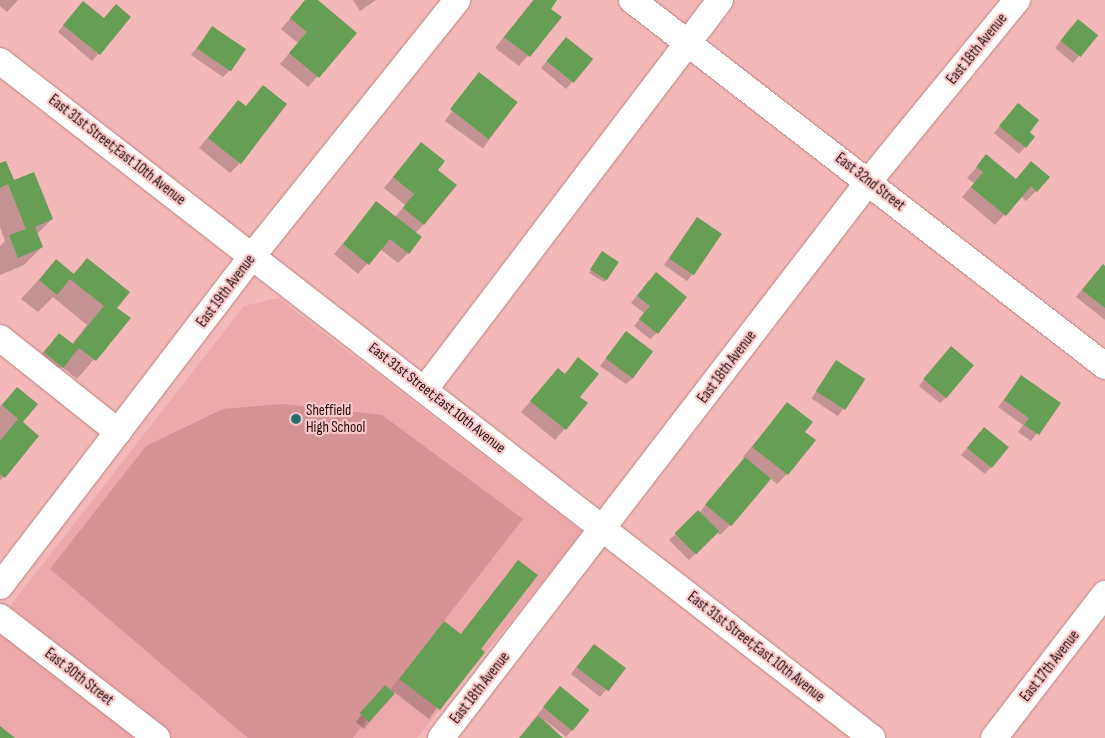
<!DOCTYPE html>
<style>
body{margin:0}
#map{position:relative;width:1105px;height:738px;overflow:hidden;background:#f4b8b8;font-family:"Sofia Sans Condensed",sans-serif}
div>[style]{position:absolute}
.built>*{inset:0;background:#eda9aa}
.green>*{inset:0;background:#d69394}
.shadow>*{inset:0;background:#0003;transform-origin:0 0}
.building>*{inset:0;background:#679e55;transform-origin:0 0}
.roads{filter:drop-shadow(0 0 1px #b88080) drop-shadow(0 0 1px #b88080)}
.minor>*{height:26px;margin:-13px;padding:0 13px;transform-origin:13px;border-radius:13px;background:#fff}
.dots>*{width:14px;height:14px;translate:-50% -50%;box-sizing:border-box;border:2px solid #fac8c8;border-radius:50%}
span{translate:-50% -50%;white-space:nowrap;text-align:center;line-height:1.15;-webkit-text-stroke:4.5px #fac8c8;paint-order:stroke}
.street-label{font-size:15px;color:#210c0d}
.poi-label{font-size:15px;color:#210c0d}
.left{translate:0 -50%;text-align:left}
</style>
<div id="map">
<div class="built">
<i style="clip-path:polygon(278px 298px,583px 532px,417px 738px,0 738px,0 619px,244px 306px)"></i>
</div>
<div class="green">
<i style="clip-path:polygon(282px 404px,382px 415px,523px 519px,353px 738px,248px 738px,50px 569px,146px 446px,223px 409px)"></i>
</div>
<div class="shadow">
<i style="clip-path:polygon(0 0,18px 0,7px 12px,0 6px)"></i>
<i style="clip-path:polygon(306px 0,316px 0,356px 33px,308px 87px,280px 64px,298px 43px,281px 29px)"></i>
<i style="clip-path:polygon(353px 0,376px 0,360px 11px)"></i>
<i style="clip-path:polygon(533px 0,556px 0,549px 9px,560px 18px,519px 66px,495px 48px)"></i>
<i style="clip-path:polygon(116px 5px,130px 17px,92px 61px,58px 32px,77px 9px,103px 19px)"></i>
<i style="clip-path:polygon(1071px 27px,1079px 56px,1073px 63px,1055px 48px)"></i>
<i style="clip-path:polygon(212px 28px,230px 70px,223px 77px,191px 55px)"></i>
<i style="clip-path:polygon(566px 39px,572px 82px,566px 89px,541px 68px)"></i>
<i style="left:479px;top:74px;width:47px;height:58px;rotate:36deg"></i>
<i style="clip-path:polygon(238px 101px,240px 163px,230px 173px,199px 148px)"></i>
<i style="clip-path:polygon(1011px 112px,1028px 132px,1025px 147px,1019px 154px,994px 133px)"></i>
<i style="clip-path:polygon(421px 143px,424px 224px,415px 233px,408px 253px,398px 263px,380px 249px,358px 274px,334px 254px,377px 203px,395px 217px,405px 205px,384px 188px)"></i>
<i style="clip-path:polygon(987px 156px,1015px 180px,1031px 163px,1036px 191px,1026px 201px,1021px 196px,995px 225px,962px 197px,974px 183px,967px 178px)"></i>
<i style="clip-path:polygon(0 165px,52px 219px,37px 234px,42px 247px,24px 265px,0 275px,0 246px,5px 241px,0 227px)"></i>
<i style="clip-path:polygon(697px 218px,693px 274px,687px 281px,664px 265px)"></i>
<i style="clip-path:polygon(602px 253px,607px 279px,604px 282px,589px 273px)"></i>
<i style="clip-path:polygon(88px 259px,116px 308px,129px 319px,77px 379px,62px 367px,44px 385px,26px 371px,59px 334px,72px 344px,87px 325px,53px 297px,38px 312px,21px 299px,56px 261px,72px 275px)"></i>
<i style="clip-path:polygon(1105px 267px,1105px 320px,1076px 297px,1096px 272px)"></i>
<i style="clip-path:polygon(649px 280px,657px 333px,650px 339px,634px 326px,644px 313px,631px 303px)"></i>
<i style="clip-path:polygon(626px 333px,633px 378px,626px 384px,600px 366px)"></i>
<i style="clip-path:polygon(951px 348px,947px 397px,940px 403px,919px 386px)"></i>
<i style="clip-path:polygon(578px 359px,579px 397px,587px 403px,555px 440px,521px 412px,558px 370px,564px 375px)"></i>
<i style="left:836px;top:362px;width:32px;height:44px;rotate:34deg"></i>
<i style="clip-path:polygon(1021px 377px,1060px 403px,1031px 441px,1018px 432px,1023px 425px,998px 407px)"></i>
<i style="clip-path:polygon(17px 389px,21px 422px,38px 436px,0 481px,0 406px)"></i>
<i style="clip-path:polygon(787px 404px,804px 432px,787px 474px,777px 484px,770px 478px,730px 525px,720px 535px,717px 532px,689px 560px,669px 540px,699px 513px,746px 459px,743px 457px)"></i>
<i style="clip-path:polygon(984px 428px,991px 467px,985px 474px,961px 455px)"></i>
<i style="clip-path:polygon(518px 562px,479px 650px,429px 719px,394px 692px,364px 729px,356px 722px,378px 694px,389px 691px,444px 623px,460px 635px)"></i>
<i style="clip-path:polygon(587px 653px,624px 669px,600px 697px,571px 674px)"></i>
<i style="clip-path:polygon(554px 694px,589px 711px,566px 737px,544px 719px,562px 738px,519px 738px)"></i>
</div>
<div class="building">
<i style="clip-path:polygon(305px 0,318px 0,357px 33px,319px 78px,289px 53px,307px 32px,290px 18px)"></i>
<i style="clip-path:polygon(534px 0,557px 0,551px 9px,562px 17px,530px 57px,504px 37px)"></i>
<i style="clip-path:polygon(83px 1px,104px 18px,116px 4px,131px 17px,100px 55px,63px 25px)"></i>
<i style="left:1078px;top:19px;width:26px;height:28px;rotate:39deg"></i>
<i style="left:212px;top:26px;width:41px;height:27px;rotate:34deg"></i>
<i style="left:566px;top:37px;width:35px;height:31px;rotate:39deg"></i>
<i style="left:479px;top:72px;width:49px;height:47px;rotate:38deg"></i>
<i style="clip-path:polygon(263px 85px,287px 104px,241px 164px,208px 138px,238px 100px,246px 106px)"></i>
<i style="clip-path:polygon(1018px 103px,1039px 120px,1030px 132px,1035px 137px,1026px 148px,999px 126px)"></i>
<i style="clip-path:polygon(421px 142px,445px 161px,438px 170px,457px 185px,424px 225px,403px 208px,414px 194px,393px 177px)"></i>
<i style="clip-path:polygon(986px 154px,1016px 179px,1031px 161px,1050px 177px,1037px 192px,1031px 186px,1006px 216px,971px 187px,983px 172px,976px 167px)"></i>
<i style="clip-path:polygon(6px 161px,14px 180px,34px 172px,53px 219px,35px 227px,43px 247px,18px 258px,9px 235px,26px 229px,8px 184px,0 188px,0 163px)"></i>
<i style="clip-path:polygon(376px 201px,422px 237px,409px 254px,390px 239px,369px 265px,343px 244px)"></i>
<i style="left:697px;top:217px;width:30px;height:50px;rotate:34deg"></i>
<i style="left:602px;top:251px;width:20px;height:22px;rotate:33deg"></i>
<i style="clip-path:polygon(87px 258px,130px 292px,117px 308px,131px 318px,96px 361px,79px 348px,63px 368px,44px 352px,59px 333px,73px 344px,104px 306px,70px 279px,57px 295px,39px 280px,56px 259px,74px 274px)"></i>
<i style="clip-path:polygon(1103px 264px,1105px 266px,1105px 308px,1082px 290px)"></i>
<i style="clip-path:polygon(656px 272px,687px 297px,658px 334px,639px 319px,650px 306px,637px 296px)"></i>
<i style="left:626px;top:331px;width:34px;height:34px;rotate:37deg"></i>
<i style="left:951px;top:346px;width:30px;height:43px;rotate:40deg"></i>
<i style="clip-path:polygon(578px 357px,599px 374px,580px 397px,588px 403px,566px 430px,530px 401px,558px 368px,565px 374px)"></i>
<i style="left:836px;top:360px;width:35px;height:37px;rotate:33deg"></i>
<i style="clip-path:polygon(1021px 375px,1061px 403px,1039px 435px,1024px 425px,1029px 418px,1004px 400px)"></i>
<i style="clip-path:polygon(17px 387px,38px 404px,23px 422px,39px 436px,5px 478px,0 474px,0 441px,18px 419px,2px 405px)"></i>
<i style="clip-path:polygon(787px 402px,813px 422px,805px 432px,816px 440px,788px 475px,752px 447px)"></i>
<i style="left:984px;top:427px;width:32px;height:27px;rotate:39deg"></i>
<i style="left:745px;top:457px;width:34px;height:62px;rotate:40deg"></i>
<i style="left:698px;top:510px;width:30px;height:33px;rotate:45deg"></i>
<i style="clip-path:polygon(518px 560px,538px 575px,481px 649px,485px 652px,440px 710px,399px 679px,444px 621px,461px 634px)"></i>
<i style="left:594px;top:644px;width:40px;height:29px;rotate:37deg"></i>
<i style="left:385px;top:685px;width:13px;height:38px;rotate:42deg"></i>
<i style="left:560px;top:686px;width:38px;height:27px;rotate:39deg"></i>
<i style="clip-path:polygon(538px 716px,563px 738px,519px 738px)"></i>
<i style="clip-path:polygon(0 726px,15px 738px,0 738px)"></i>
</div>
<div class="roads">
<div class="minor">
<i style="left:632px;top:0;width:598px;rotate:37.73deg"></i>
<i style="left:0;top:61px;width:1104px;rotate:37.82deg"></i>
<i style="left:0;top:338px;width:151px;rotate:38.5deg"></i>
<i style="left:425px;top:389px;width:488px;rotate:-52.8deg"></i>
<i style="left:0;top:586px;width:417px;rotate:-52.6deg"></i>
<i style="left:253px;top:255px;width:327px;rotate:-51.3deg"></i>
<i style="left:0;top:617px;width:198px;rotate:37.6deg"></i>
<i style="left:441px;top:738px;width:702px;rotate:-52.46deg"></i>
<i style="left:869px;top:181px;width:234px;rotate:-50.7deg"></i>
<i style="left:994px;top:738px;width:182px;rotate:-52.4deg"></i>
</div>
</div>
<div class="dots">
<i style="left:296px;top:419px;background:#246f72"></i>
</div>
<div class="street-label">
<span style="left:977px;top:49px;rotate:-51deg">East 18th Avenue</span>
<span style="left:117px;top:150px;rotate:38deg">East 31st Street;East 10th Avenue</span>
<span style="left:870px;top:182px;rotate:38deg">East 32nd Street</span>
<span style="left:226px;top:291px;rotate:-53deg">East 19th Avenue</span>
<span style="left:727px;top:367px;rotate:-53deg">East 18th Avenue</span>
<span style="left:437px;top:398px;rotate:38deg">East 31st Street;East 10th Avenue</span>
<span style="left:756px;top:647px;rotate:38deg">East 31st Street;East 10th Avenue</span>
<span style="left:1050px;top:666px;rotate:-52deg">East 17th Avenue</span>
<span style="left:79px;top:677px;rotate:38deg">East 30th Street</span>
<span style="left:480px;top:688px;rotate:-52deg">East 18th Avenue</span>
</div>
<div class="poi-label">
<span class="left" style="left:306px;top:419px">Sheffield<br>High School</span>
</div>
</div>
